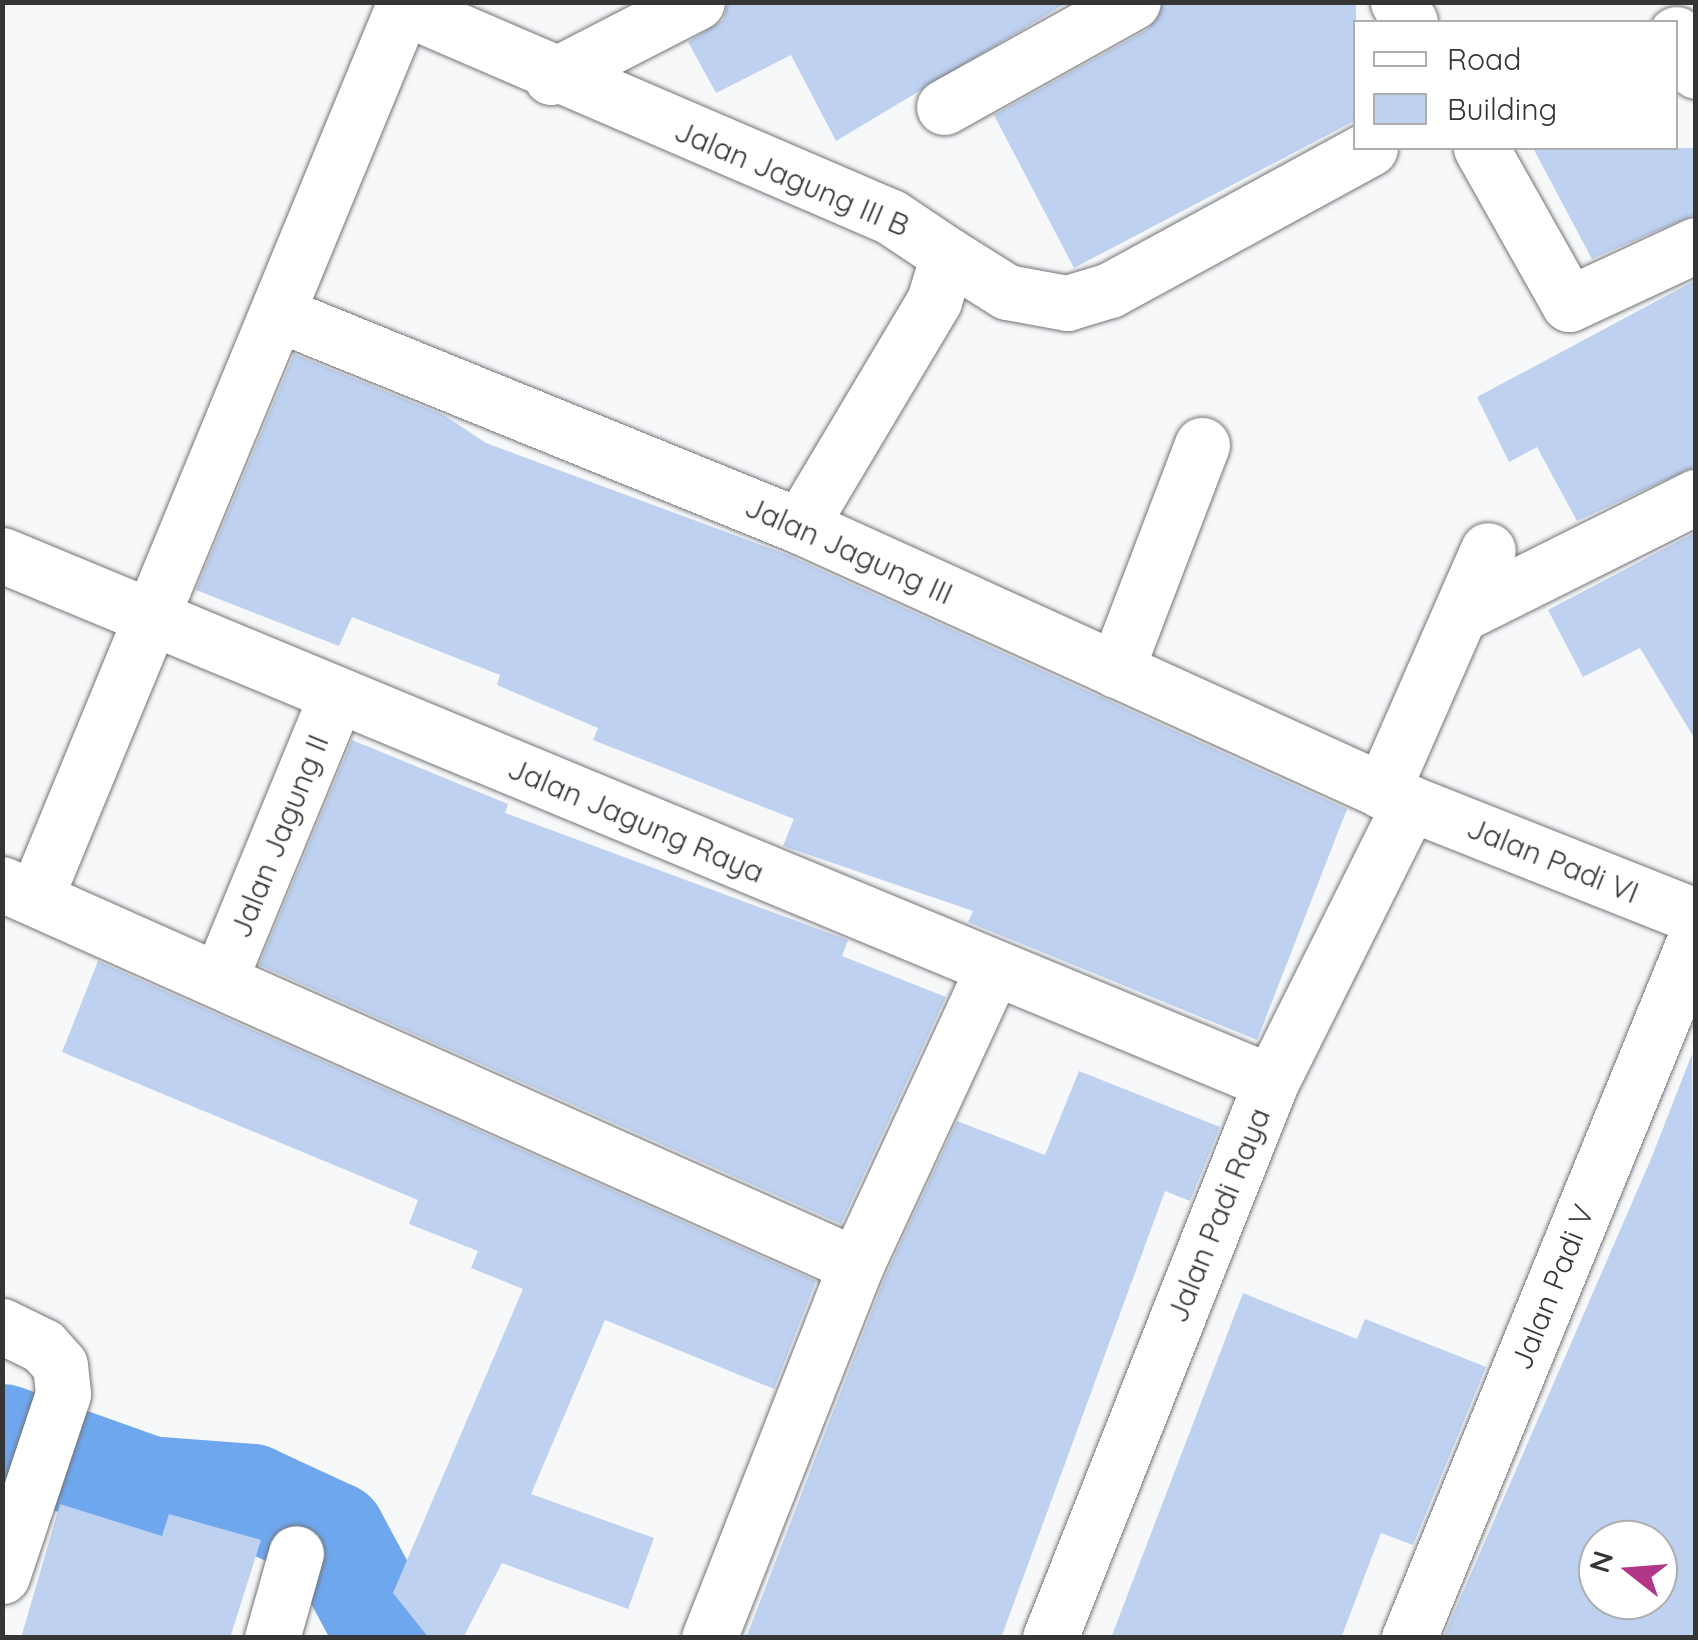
<!DOCTYPE html>
<style>
body{margin:0}
#map{position:relative;width:1698px;height:1640px;overflow:hidden;background:#f6f8fa;font-family:Quicksand,sans-serif}
div>[style]{position:absolute}
.river>*{height:105px;margin:-52.5px;padding:0 52.5px;transform-origin:52.5px;border-radius:52.5px;background:#6fa7ee}
.building>*{inset:0;background:#bed1f0}
.roads{filter:drop-shadow(0 0 2px #737476) drop-shadow(0 0 2px #737476)}
.minor>*{height:55px;margin:-27.5px;padding:0 27.5px;transform-origin:27.5px;border-radius:27.5px;background:#fff}
span{translate:-50% -50%;white-space:nowrap;text-align:center;line-height:1.15;-webkit-text-stroke:10px #fff;paint-order:stroke}
.street-label{font-size:30px;color:#353536}
.frame{position:absolute;inset:0;border:5px solid #353536;pointer-events:none}
.legend{position:absolute;left:1353px;top:20px;width:325px;height:130px;box-sizing:border-box;background:#fff;border:2px solid #aeaeaf;margin:0;padding:12px 18px;list-style:none;font-size:30px;color:#353536}
.legend li{display:flex;align-items:center;gap:20px;height:50px}
.legend b{width:50px;border:2px solid #aeaeaf}
.north{position:absolute;left:1578px;top:1520px;width:100px;height:100px;box-sizing:border-box;background:#fff;border:2px solid #aeaeaf;border-radius:50%;rotate:287deg;font-size:28px;font-weight:700;line-height:40px;text-align:center;color:#353536}
.north::after{content:'';display:block;margin:auto;width:35px;height:45px;background:#b33788;clip-path:polygon(50% 0,100% 100%,50% 72%,0 100%)}
</style>
<div id="map">
<div class="river">
<i style="left:2px;top:1436px;width:155px;rotate:19.6deg"></i>
<i style="left:148px;top:1488px;width:103px;rotate:4.4deg"></i>
<i style="left:251px;top:1496px;width:90px;rotate:24.9deg"></i>
<i style="left:333px;top:1534px;width:118px;rotate:61.7deg"></i>
</div>
<div class="building">
<i style="clip-path:polygon(728px 2px,1068px 2px,836px 141px,791px 55px,716px 93px,688px 42px,723px 20px)"></i>
<i style="clip-path:polygon(1164px 2px,1356px 2px,1356px 120px,1074px 268px,994px 115px,1148px 29px)"></i>
<i style="clip-path:polygon(1533px 148px,1696px 148px,1696px 214px,1592px 259px)"></i>
<i style="clip-path:polygon(1696px 280px,1696px 466px,1577px 521px,1537px 447px,1509px 462px,1477px 397px)"></i>
<i style="clip-path:polygon(294px 354px,444px 415px,486px 443px,788px 555px,1347px 809px,1257px 1040px,968px 922px,973px 911px,783px 846px,794px 819px,593px 740px,598px 728px,497px 685px,500px 675px,352px 617px,339px 646px,196px 590px)"></i>
<i style="clip-path:polygon(1696px 532px,1696px 741px,1640px 648px,1583px 677px,1548px 610px)"></i>
<i style="clip-path:polygon(352px 740px,508px 804px,505px 813px,848px 940px,842px 956px,946px 997px,841px 1224px,259px 965px)"></i>
<i style="clip-path:polygon(98px 961px,816px 1281px,774px 1389px,605px 1320px,531px 1494px,654px 1538px,628px 1609px,502px 1563px,463px 1638px,429px 1638px,393px 1593px,523px 1289px,471px 1268px,478px 1251px,409px 1224px,418px 1200px,62px 1052px)"></i>
<i style="clip-path:polygon(evenodd,1692px 1054px,1696px 1638px,1443px 1638px,1651px 1159px,1692px 1054px,1598px 1540px,1658px 1540px,1658px 1600px,1598px 1600px,1598px 1540px)"></i>
<i style="clip-path:polygon(1079px 1071px,1220px 1127px,1190px 1201px,1165px 1191px,1001px 1638px,746px 1638px,885px 1277px,957px 1121px,1045px 1155px)"></i>
<i style="clip-path:polygon(1243px 1293px,1357px 1339px,1365px 1319px,1486px 1367px,1413px 1545px,1381px 1533px,1341px 1638px,1111px 1638px)"></i>
<i style="clip-path:polygon(60px 1504px,162px 1536px,169px 1514px,261px 1540px,230px 1638px,21px 1638px)"></i>
</div>
<div class="roads">
<div class="minor">
<i style="left:1398px;top:2px;width:23px;rotate:59deg"></i>
<i style="left:403px;top:7px;width:531px;rotate:23.28deg"></i>
<i style="left:891px;top:217px;width:69px;rotate:33.7deg"></i>
<i style="left:948px;top:255px;width:48px;rotate:106.9deg"></i>
<i style="left:934px;top:301px;width:262px;rotate:120.8deg"></i>
<i style="left:1676px;top:34px;width:42px;rotate:61.6deg"></i>
<i style="left:551px;top:77px;width:164px;rotate:-27.2deg"></i>
<i style="left:944px;top:107px;width:216px;rotate:-29.1deg"></i>
<i style="left:1481px;top:148px;width:179px;rotate:60.6deg"></i>
<i style="left:1569px;top:304px;width:140px;rotate:-24.9deg"></i>
<i style="left:948px;top:255px;width:70px;rotate:32.1deg"></i>
<i style="left:1007px;top:292px;width:61px;rotate:10.4deg"></i>
<i style="left:1067px;top:303px;width:45px;rotate:-16.8deg"></i>
<i style="left:1110px;top:290px;width:296px;rotate:-28.6deg"></i>
<i style="left:281px;top:315px;width:560px;rotate:22.12deg"></i>
<i style="left:800px;top:526px;width:670px;rotate:24.42deg"></i>
<i style="left:1410px;top:803px;width:308px;rotate:21.6deg"></i>
<i style="left:2px;top:555px;width:1374px;rotate:22.55deg"></i>
<i style="left:1461px;top:614px;width:263px;rotate:-26.5deg"></i>
<i style="left:1116px;top:670px;width:241px;rotate:-69.1deg"></i>
<i style="left:1382px;top:791px;width:263px;rotate:-66.3deg"></i>
<i style="left:2px;top:884px;width:935px;rotate:24.04deg"></i>
<i style="left:856px;top:1265px;width:401px;rotate:111.5deg"></i>
<i style="left:36px;top:896px;width:962px;rotate:-67.57deg"></i>
<i style="left:220px;top:978px;width:307px;rotate:-67.6deg"></i>
<i style="left:856px;top:1265px;width:324px;rotate:-65.2deg"></i>
<i style="left:2px;top:1326px;width:46px;rotate:26deg"></i>
<i style="left:43px;top:1346px;width:25px;rotate:48deg"></i>
<i style="left:60px;top:1365px;width:29px;rotate:84deg"></i>
<i style="left:63px;top:1394px;width:192px;rotate:108.5deg"></i>
<i style="left:272px;top:1638px;width:88px;rotate:-74.2deg"></i>
<i style="left:1050px;top:1638px;width:598px;rotate:-68.32deg"></i>
<i style="left:1271px;top:1082px;width:312px;rotate:-63.5deg"></i>
<i style="left:1409px;top:1638px;width:757px;rotate:-67.74deg"></i>
</div>
</div>
<div class="street-label">
<span style="left:792px;top:178px;rotate:23deg">Jalan Jagung III B</span>
<span style="left:849px;top:550px;rotate:24deg">Jalan Jagung III</span>
<span style="left:636px;top:820px;rotate:23deg">Jalan Jagung Raya</span>
<span style="left:279px;top:836px;rotate:-68deg">Jalan Jagung II</span>
<span style="left:1553px;top:860px;rotate:22deg">Jalan Padi VI</span>
<span style="left:1218px;top:1215px;rotate:-68deg">Jalan Padi Raya</span>
<span style="left:1552px;top:1287px;rotate:-68deg">Jalan Padi V</span>
</div>
<div class="frame"></div>
<ul class="legend">
<li><b style="height:12px;background:#fff"></b>Road</li>
<li><b style="height:28px;background:#bed1f0"></b>Building</li>
</ul>
<div class="north">N</div>
</div>
